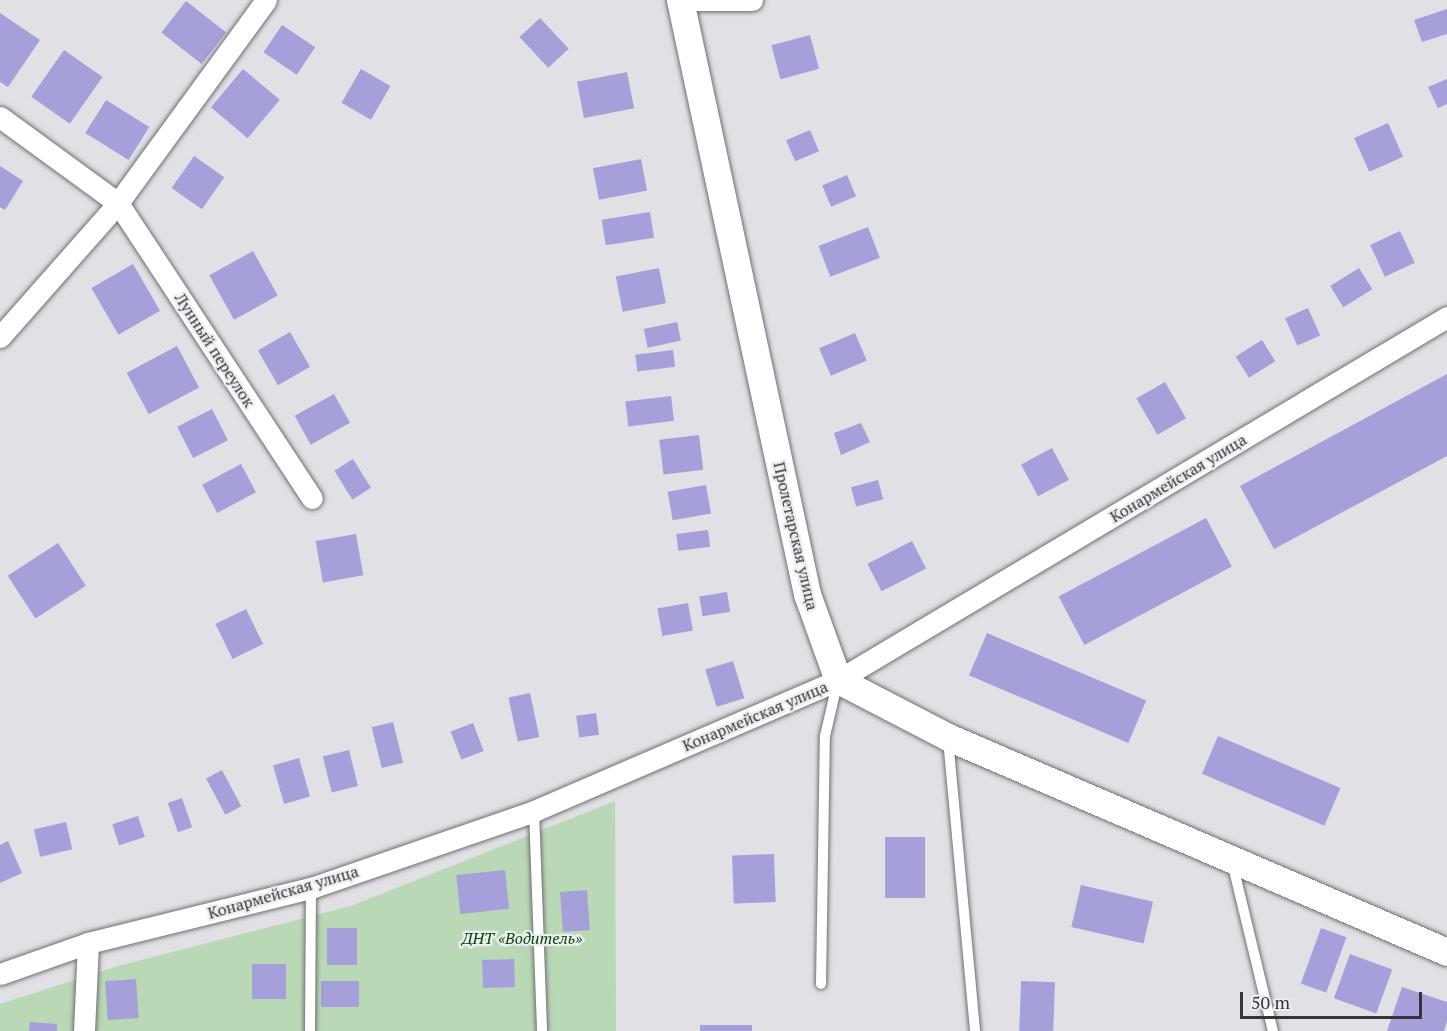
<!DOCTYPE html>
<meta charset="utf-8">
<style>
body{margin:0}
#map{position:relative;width:1447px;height:1031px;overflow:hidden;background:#e0e0e5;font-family:"PT Serif",serif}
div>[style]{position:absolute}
.green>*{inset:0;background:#b9d8b5}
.building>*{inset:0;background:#a59fda;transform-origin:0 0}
.roads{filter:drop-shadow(0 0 2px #706f74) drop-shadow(0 0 2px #706f74)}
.service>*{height:10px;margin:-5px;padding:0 5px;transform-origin:5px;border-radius:5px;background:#fff}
.minor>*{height:21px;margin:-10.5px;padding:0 10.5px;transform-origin:10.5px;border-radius:10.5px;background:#fff}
.tertiary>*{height:27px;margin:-13.5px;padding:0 13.5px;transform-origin:13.5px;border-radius:13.5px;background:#fff}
span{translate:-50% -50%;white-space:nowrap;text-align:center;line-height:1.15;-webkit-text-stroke:4.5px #ededf2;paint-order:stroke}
.street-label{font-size:16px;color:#353437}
.park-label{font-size:16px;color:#040;font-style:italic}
.scale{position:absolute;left:1240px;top:992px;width:182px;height:27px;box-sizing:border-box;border:3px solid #353437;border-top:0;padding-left:8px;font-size:18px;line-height:21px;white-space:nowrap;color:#353437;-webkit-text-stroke:4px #ededf2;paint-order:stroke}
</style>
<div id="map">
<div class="green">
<i style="clip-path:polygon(615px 801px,616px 1031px,0 1031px,0 1004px,118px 966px,351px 906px)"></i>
</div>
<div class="building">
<i style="left:186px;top:1px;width:51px;height:40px;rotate:38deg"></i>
<i style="clip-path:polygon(1447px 9px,1447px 34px,1422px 42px,1414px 20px)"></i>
<i style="clip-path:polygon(0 13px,40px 40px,8px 87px,0 82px)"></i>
<i style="left:540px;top:18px;width:42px;height:28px;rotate:47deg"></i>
<i style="left:282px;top:25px;width:40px;height:33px;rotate:34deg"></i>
<i style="left:810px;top:35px;width:35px;height:40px;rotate:75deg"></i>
<i style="left:64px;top:50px;width:47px;height:57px;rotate:35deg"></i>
<i style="left:243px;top:69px;width:48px;height:50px;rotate:40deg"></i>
<i style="left:361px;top:69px;width:34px;height:39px;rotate:30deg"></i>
<i style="left:627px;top:72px;width:37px;height:51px;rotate:79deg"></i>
<i style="clip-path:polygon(1447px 79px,1447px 104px,1438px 108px,1428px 87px)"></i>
<i style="left:106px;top:100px;width:51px;height:39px;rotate:32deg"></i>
<i style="left:1388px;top:123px;width:37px;height:37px;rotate:66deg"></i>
<i style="left:810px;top:130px;width:23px;height:26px;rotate:67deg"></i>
<i style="left:194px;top:156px;width:37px;height:39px;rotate:35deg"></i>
<i style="left:641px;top:159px;width:32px;height:49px;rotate:79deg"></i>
<i style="clip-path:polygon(0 166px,23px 181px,5px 210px,0 207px)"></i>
<i style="left:847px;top:175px;width:23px;height:27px;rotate:67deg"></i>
<i style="left:650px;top:212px;width:26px;height:49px;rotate:81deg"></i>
<i style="left:868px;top:227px;width:33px;height:53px;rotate:69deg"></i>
<i style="left:1400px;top:231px;width:35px;height:33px;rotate:65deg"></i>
<i style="left:253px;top:251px;width:51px;height:50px;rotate:61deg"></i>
<i style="left:133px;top:264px;width:54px;height:48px;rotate:60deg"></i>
<i style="left:659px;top:268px;width:36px;height:44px;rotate:79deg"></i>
<i style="left:1359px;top:268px;width:25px;height:34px;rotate:58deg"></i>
<i style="left:1308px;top:308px;width:30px;height:25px;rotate:66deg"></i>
<i style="left:677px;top:322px;width:19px;height:34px;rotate:78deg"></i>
<i style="left:290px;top:332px;width:40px;height:37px;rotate:60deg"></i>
<i style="left:855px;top:333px;width:30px;height:39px;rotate:67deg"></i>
<i style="left:1262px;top:340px;width:25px;height:31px;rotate:58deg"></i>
<i style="left:177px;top:346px;width:47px;height:57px;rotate:62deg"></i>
<i style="left:673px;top:350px;width:17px;height:38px;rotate:83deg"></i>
<i style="clip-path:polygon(1447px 374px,1447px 456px,1274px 549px,1240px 486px)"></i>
<i style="left:1165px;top:382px;width:42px;height:33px;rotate:60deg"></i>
<i style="left:334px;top:394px;width:33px;height:45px;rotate:61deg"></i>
<i style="left:671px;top:396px;width:25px;height:46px;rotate:83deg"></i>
<i style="left:212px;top:409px;width:35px;height:39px;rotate:63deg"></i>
<i style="clip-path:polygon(861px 423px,870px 442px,841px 455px,834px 433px)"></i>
<i style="left:699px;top:435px;width:35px;height:40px;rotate:83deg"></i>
<i style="left:1052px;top:448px;width:36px;height:35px;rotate:62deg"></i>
<i style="left:353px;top:459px;width:34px;height:22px;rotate:58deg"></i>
<i style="left:241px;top:464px;width:32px;height:44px;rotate:62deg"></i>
<i style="left:878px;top:480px;width:20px;height:28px;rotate:75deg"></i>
<i style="left:706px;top:485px;width:29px;height:39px;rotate:80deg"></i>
<i style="left:1206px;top:518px;width:55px;height:167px;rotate:62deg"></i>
<i style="left:708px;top:530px;width:17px;height:32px;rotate:83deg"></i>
<i style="left:356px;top:534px;width:42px;height:41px;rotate:80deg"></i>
<i style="left:912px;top:541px;width:31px;height:50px;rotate:63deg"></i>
<i style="left:58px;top:543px;width:51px;height:60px;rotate:57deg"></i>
<i style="left:727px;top:592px;width:20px;height:28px;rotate:81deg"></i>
<i style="left:688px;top:603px;width:28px;height:31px;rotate:80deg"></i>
<i style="left:246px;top:609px;width:39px;height:34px;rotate:64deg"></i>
<i style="left:987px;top:633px;width:173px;height:46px;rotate:23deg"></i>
<i style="left:733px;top:661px;width:39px;height:29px;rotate:73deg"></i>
<i style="left:530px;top:693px;width:45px;height:22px;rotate:78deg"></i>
<i style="left:596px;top:713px;width:22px;height:20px;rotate:82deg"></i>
<i style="left:393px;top:722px;width:42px;height:22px;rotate:76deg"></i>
<i style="left:473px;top:723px;width:30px;height:24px;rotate:69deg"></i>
<i style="left:1218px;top:736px;width:133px;height:41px;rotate:23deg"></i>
<i style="left:349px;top:750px;width:37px;height:27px;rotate:76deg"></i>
<i style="left:299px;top:758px;width:40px;height:27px;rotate:74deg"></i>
<i style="left:222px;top:770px;width:41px;height:18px;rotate:62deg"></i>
<i style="left:182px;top:798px;width:31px;height:15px;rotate:71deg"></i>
<i style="left:138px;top:816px;width:22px;height:27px;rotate:72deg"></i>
<i style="left:66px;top:822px;width:28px;height:33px;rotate:77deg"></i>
<i style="left:885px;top:837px;width:40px;height:61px"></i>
<i style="clip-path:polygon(8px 841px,22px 873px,0 883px,0 845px)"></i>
<i style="left:774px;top:854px;width:48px;height:42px;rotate:88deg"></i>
<i style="left:505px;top:870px;width:39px;height:49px;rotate:84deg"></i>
<i style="left:1081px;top:885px;width:74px;height:43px;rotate:13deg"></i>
<i style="left:587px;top:890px;width:40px;height:27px;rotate:86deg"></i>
<i style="left:327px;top:928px;width:30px;height:37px"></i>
<i style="left:1321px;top:928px;width:27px;height:59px;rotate:20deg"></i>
<i style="left:1350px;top:954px;width:45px;height:47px;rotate:20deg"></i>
<i style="left:514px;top:959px;width:28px;height:32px;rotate:88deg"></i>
<i style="left:252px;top:964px;width:34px;height:35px"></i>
<i style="left:136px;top:979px;width:39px;height:31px;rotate:86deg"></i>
<i style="left:359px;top:981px;width:26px;height:38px;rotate:90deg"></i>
<i style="left:1021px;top:981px;width:34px;height:50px;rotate:2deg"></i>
<i style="clip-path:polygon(1402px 987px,1447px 1002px,1447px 1021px,1444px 1031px,1387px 1031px)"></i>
<i style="clip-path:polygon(30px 1022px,57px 1024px,57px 1031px,29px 1031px)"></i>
<i style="left:700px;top:1025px;width:52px;height:6px"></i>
</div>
<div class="roads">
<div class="service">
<i style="left:948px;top:739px;width:293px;rotate:84.7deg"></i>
<i style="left:534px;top:811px;width:220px;rotate:87.9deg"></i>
<i style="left:1232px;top:862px;width:174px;rotate:76.4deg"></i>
<i style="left:821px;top:984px;width:248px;rotate:-89.1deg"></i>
<i style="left:825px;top:736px;width:57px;rotate:-76.9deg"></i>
<i style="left:310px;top:1031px;width:143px;rotate:-89.6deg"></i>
</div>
<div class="minor">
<i style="left:680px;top:0;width:72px"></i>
<i style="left:0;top:117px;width:146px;rotate:36.1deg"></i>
<i style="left:118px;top:203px;width:353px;rotate:56.7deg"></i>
<i style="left:0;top:337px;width:179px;rotate:-48.6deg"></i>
<i style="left:118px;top:203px;width:251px;rotate:-53.9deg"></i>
<i style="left:0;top:974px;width:93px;rotate:-19.4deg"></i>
<i style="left:88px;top:943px;width:230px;rotate:-13.9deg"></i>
<i style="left:311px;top:888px;width:236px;rotate:-19deg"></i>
<i style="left:534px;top:811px;width:331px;rotate:-23.3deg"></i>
<i style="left:838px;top:680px;width:709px;rotate:-30.8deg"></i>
<i style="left:84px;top:1031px;width:88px;rotate:-87.4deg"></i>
</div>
<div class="tertiary">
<i style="left:680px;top:0;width:607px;rotate:77.93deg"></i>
<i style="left:807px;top:594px;width:91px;rotate:70.2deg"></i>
<i style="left:838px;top:680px;width:124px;rotate:27.4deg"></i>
<i style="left:948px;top:737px;width:543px;rotate:23.31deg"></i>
</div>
</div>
<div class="street-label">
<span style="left:215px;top:350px;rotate:57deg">Лунный переулок</span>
<span style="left:1178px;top:478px;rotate:-31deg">Конармейская улица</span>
<span style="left:796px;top:536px;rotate:77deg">Пролетарская улица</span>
<span style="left:755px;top:716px;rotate:-23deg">Конармейская улица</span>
<span style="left:283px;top:892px;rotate:-16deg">Конармейская улица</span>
</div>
<div class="park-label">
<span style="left:522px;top:938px">ДНТ «Водитель»</span>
</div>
<div class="scale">50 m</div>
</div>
